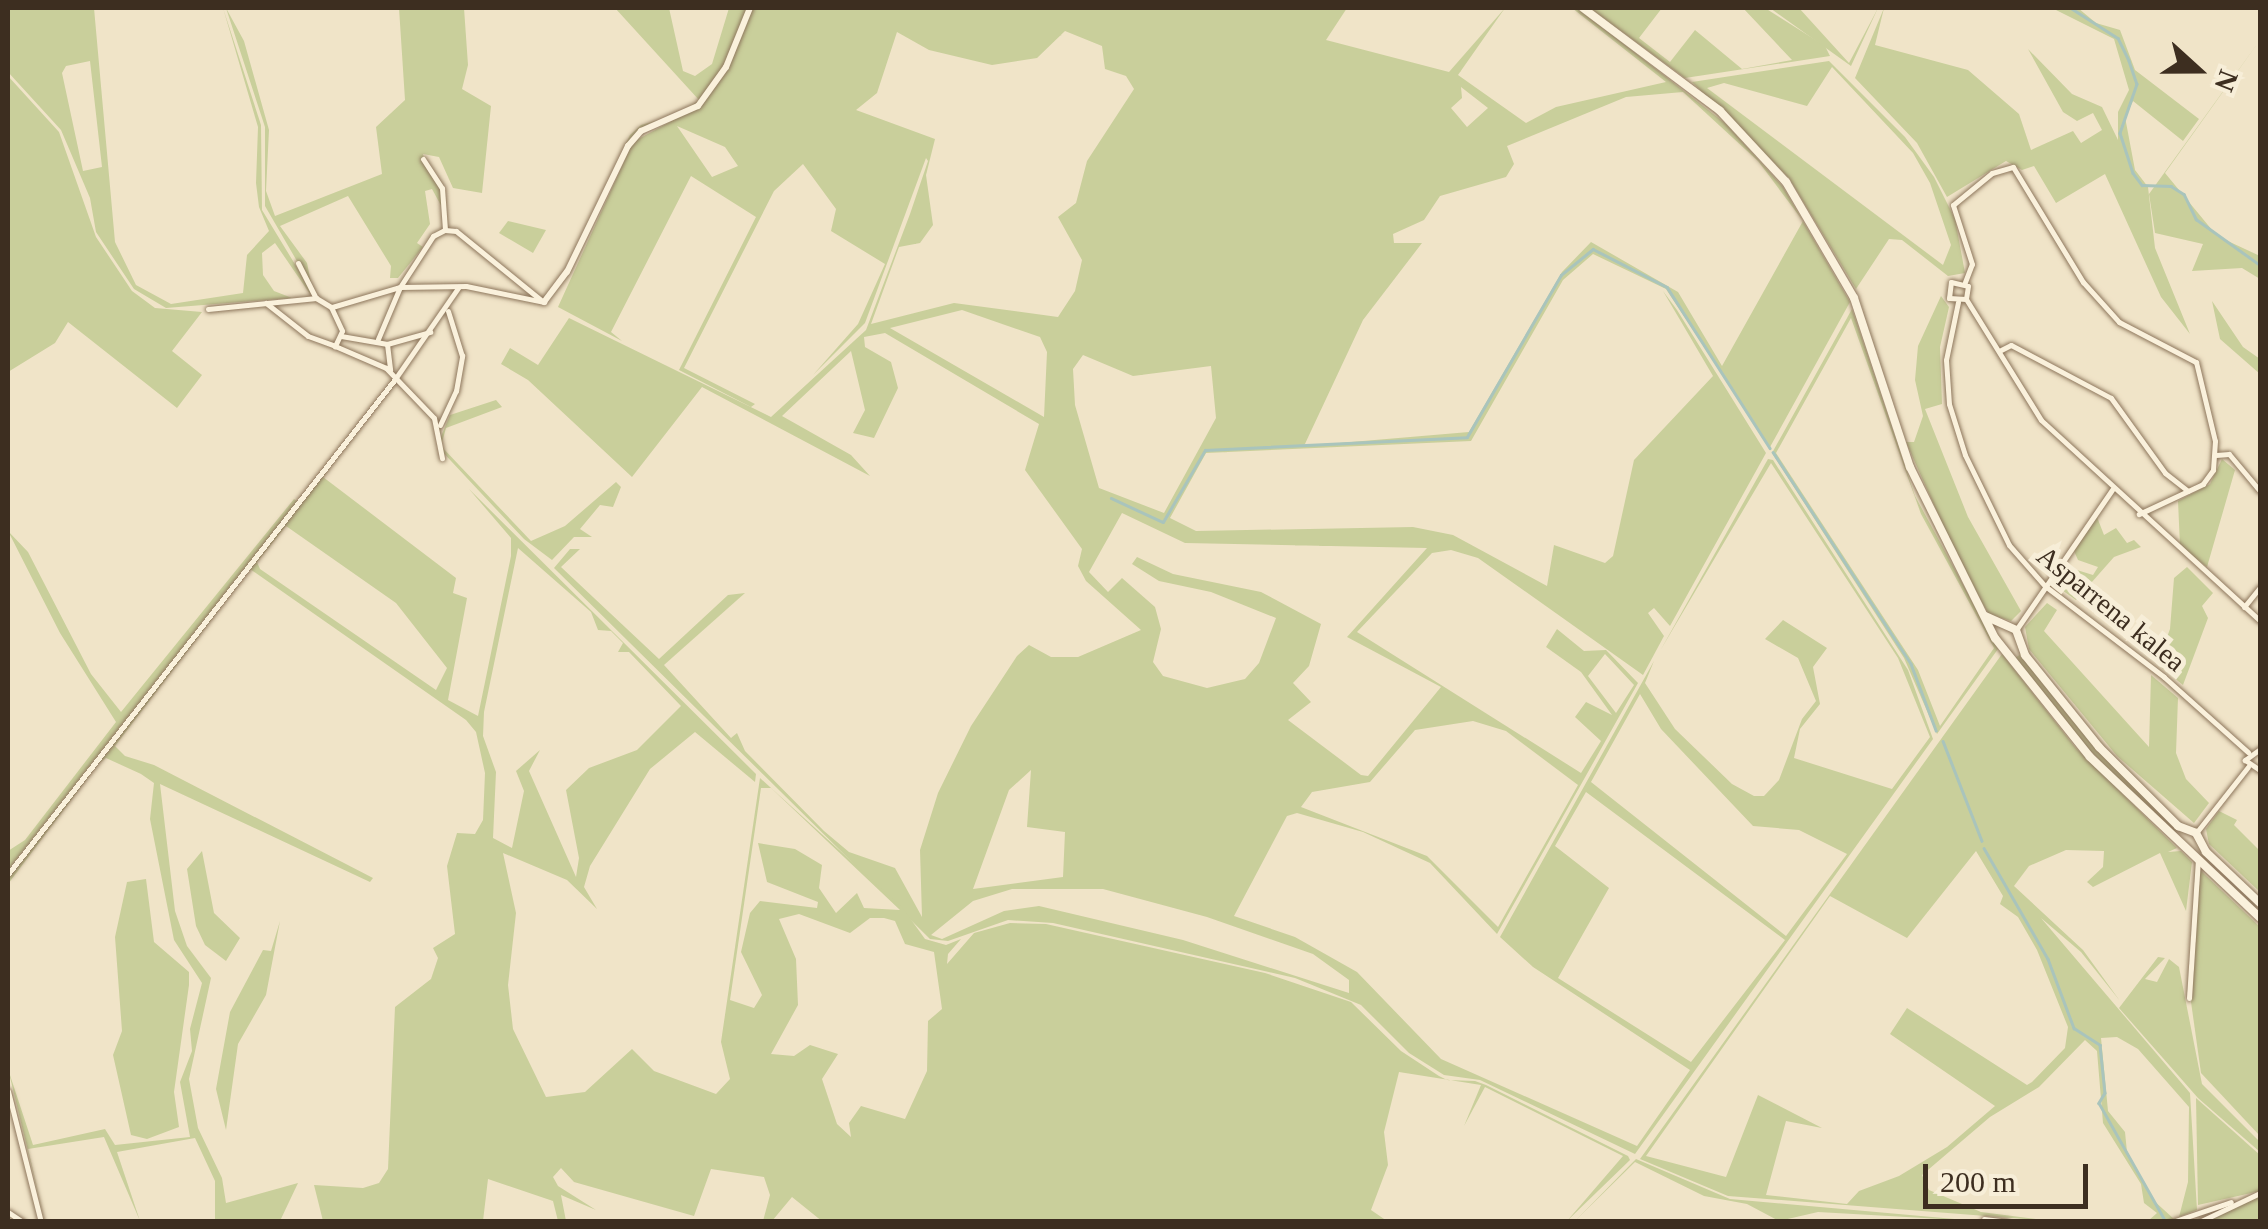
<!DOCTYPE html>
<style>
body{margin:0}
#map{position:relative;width:2268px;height:1229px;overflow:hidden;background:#f0e4c8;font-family:"Times New Roman",serif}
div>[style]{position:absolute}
.green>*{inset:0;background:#c9cf9b}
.stream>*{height:2.5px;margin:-1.25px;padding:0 1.25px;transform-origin:1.25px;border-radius:1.25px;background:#a9c4bc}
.roads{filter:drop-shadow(0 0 2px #8d765c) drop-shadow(0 0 2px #8d765c)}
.minor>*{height:5px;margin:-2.5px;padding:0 2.5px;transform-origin:2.5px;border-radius:2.5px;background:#faf1dc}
.tertiary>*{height:6px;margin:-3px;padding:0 3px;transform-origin:3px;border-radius:3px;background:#faf1dc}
.secondary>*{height:8px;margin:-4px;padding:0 4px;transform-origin:4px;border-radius:4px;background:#faf1dc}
span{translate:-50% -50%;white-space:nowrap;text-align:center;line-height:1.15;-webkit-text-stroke:10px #f7eed8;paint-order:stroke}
.street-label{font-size:28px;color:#3d2e20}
.frame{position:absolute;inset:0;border:10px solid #3d2e20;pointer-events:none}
.north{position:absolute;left:2148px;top:20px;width:100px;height:100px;-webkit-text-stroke:8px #f7eed8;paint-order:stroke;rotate:111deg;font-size:28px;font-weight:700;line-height:40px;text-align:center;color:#3d2e20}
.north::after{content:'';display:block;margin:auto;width:35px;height:45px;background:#3d2e20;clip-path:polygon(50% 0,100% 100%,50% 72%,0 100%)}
.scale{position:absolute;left:1923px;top:1164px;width:165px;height:45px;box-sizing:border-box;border:5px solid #3d2e20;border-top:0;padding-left:12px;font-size:30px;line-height:35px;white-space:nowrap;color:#3d2e20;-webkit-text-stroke:8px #f7eed8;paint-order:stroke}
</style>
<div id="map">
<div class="green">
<i style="clip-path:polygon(evenodd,8px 8px,94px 8px,115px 242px,136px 285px,171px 304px,243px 293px,247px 255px,269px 231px,259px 207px,256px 183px,258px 127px,223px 8px,261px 125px,262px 210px,310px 289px,310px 294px,275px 243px,262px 253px,263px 275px,274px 291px,292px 298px,166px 308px,134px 289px,96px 232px,90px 198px,61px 130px,8px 72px,8px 8px,90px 61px,102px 167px,83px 171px,62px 73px,66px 66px,90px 61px)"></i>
<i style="clip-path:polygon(226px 8px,244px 41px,269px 130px,266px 191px,275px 216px,382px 174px,376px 127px,405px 100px,399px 8px,464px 8px,468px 65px,462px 89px,491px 106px,482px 193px,453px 188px,439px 157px,423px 154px,429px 173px,442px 184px,444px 211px,432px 189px,425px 191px,430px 224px,417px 243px,423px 247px,398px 278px,390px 278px,391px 266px,348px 196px,280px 226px,307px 263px,312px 287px,265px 206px,265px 127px)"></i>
<i style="clip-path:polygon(615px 8px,669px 8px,683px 71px,695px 76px,712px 64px,729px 8px,747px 8px,726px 61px,701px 100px,694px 107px,680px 115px,650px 123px,631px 138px,575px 249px,630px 135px,641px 125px,680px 114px,699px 100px)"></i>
<i style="clip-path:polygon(evenodd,752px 8px,1347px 8px,1326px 40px,1449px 72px,1505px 8px,1458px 75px,1526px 123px,1556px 107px,1666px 82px,1572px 8px,1578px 8px,1726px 124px,1783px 187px,1850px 302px,1770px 447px,1666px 289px,1593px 254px,1563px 280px,1471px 441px,1206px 453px,1170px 518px,1196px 531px,1413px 527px,1453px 535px,1547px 586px,1554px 545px,1605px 563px,1613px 556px,1634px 460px,1713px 376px,1663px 291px,1677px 310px,1766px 453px,1670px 626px,1654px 608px,1648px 613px,1664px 636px,1643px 675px,1478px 558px,1451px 550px,1432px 553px,1357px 632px,1581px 773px,1601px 741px,1575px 717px,1586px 702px,1612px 715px,1581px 672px,1546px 647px,1557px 629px,1584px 651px,1606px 650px,1638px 683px,1497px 934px,1430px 863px,1363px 832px,1297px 813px,1287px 816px,1234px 916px,1295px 937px,1357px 972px,1441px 1059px,1637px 1146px,1690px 1070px,1533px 967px,1500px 937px,1654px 661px,1645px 683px,1675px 729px,1732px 784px,1754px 796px,1764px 796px,1779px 780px,1802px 719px,1816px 701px,1798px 658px,1765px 639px,1783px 620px,1827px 648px,1813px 667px,1820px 704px,1800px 729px,1794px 758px,1892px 789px,1930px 737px,1898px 658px,1771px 463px,1660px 651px,1768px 459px,1773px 460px,1908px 670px,1933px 739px,1635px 1154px,1480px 1080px,1444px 1075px,1409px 1053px,1361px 1005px,1295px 978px,1053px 923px,1008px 920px,948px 941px,930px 939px,554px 568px,570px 549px,580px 549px,561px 567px,659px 659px,728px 595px,745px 593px,664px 665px,731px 738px,737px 733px,745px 751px,824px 831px,849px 852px,895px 868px,922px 917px,920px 850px,938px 793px,971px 726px,1017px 656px,1029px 645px,1051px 657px,1078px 657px,1141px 630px,1086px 581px,1078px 566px,1082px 549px,1025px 470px,1039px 424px,885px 333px,864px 337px,865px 347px,891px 362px,898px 388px,874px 438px,853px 433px,865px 410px,851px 351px,782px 416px,851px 455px,870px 476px,702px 387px,632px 477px,528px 380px,501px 364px,510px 348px,538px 365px,569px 318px,771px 417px,866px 330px,910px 214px,928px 161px,926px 158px,865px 323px,813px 375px,858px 324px,885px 264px,831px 231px,836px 209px,803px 164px,774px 191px,684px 368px,755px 404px,751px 407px,679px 370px,756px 217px,691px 176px,611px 332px,622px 341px,558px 307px,633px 142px,703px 104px,727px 71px,752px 8px,1065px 31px,1102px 46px,1105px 69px,1126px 76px,1134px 89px,1087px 161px,1076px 203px,1058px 217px,1082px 260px,1075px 291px,1058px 317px,954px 303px,871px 324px,899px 247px,920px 243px,933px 225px,926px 175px,935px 139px,856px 110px,877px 93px,897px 32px,929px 50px,992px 65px,1037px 58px,1065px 31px,752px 8px,1461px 87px,1488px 108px,1467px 127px,1451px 108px,1462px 98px,1461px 87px,752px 8px,1683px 92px,1758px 161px,1803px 221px,1722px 366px,1678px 292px,1591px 242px,1562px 272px,1469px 432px,1304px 446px,1363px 320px,1422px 243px,1394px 243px,1393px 234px,1424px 220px,1440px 196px,1506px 177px,1514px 164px,1507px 146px,1626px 97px,1683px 92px,752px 8px,677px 126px,725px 147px,738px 166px,712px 177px,677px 126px,752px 8px,962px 310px,1040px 337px,1047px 352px,1044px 417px,890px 328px,962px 310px,752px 8px,1083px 355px,1133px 376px,1211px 366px,1216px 418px,1164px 513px,1099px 488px,1075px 405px,1073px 369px,1083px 355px,752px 8px,1122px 513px,1185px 543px,1427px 548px,1347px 637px,1441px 687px,1368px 776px,1361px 775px,1288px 720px,1311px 702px,1293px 683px,1309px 666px,1321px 624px,1261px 592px,1173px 574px,1137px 557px,1132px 564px,1159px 581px,1211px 592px,1276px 618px,1259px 663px,1245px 679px,1207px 688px,1163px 676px,1153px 662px,1161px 629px,1155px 607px,1122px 578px,1108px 592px,1089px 572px,1122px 513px,752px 8px,1605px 654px,1634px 685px,1616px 713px,1588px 676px,1605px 654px,752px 8px,1640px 694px,1661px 729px,1753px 826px,1799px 830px,1847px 854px,1786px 936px,1591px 782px,1640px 694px,752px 8px,1473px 721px,1506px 731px,1578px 785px,1498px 927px,1427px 856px,1301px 807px,1312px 792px,1370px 782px,1415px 730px,1473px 721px,752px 8px,1031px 770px,1027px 827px,1065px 832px,1063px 877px,973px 889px,1009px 790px,1031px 770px,752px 8px,1586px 792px,1785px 940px,1691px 1062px,1558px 978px,1609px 888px,1555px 846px,1586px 792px,752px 8px,1012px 889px,1103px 889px,1207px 917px,1313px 954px,1349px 980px,1349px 993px,1183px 940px,1039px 906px,1004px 911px,942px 939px,931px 935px,973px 901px,1012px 889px)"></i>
<i style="clip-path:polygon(1590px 8px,1662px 8px,1639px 38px,1670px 62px,1695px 30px,1742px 69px,1792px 60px,1743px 8px,1765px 8px,1825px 46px,1830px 56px,1685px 78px)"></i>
<i style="clip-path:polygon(1770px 8px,1799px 8px,1849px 63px,1878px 8px,1851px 66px)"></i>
<i style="clip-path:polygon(1884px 8px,1875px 45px,1968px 70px,2019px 114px,2031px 150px,2073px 131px,2081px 143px,2102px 130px,2093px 113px,2077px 121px,2063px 112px,2028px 49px,2072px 94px,2102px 107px,2118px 140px,2118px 112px,2129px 90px,2114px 39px,2052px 8px,2078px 8px,2096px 23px,2120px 30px,2135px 70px,2199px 119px,2183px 141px,2133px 101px,2125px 117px,2135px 170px,2148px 187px,2155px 248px,2190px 334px,2161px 297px,2105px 174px,2056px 203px,2034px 166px,2022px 170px,2006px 161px,1947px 197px,1917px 143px,1855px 78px)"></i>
<i style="clip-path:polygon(2260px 40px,2165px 173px,2217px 236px,2260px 256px,2260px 279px,2242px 268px,2192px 271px,2203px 244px,2155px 233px,2149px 194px)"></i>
<i style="clip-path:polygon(evenodd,1829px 61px,1905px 137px,1934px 177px,1955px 219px,1965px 273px,1948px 276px,1902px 240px,1889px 239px,1856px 289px,1789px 178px,1692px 82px,1829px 61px,1832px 67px,1913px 153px,1930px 183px,1951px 245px,1943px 265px,1707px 88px,1724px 83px,1807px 106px,1832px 67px)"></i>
<i style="clip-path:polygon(8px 76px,59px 132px,96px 237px,132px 291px,155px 308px,202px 312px,172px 351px,202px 375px,177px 408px,68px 322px,55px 343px,8px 372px)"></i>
<i style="clip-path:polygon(508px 221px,546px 230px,533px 253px,499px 233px)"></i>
<i style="clip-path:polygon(1941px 296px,1949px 307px,1940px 347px,1942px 404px,1925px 409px,1968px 517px,2021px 611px,2011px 621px,1989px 614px,1966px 577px,1906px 442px,1914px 442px,1923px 416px,1915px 380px,1918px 346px)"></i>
<i style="clip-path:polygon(2212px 301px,2243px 347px,2260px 359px,2260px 374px,2220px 339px)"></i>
<i style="clip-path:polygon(evenodd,1852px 309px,1915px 496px,1998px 649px,1937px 734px,1904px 658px,1772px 453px,1852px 309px,1851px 318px,1921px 514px,1994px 648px,1940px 726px,1918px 670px,1776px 453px,1851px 318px)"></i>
<i style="clip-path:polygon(496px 400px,502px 407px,446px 428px,441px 446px,531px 541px,565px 526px,616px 482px,621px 487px,613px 507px,600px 505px,580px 529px,592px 537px,574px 537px,552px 560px,524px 539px,437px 446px,450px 415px)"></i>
<i style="clip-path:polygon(evenodd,370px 413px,323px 477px,456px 578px,453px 593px,467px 598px,448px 700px,478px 716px,511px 556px,511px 538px,469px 489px,756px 774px,755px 782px,695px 732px,650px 769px,590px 866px,584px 887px,597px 909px,567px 880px,503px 853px,516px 913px,508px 985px,513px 1029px,546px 1097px,585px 1092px,632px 1049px,654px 1071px,716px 1094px,730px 1079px,721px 1042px,760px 778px,902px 907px,925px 939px,946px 945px,961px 939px,948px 954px,947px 964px,974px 933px,1010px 923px,1046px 924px,1265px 973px,1351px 1002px,1401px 1051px,1439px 1076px,1447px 1080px,1475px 1081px,1486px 1085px,1628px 1156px,1630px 1160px,1567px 1221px,1623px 1156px,1485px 1087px,1464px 1126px,1481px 1085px,1399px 1072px,1384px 1132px,1388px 1165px,1371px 1210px,1387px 1221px,823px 1222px,792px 1197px,772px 1221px,763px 1221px,770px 1195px,764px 1177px,711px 1169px,694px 1216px,574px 1182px,561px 1168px,553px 1177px,558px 1186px,596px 1210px,561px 1195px,566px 1221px,558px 1221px,553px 1201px,488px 1179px,483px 1221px,323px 1221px,314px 1185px,363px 1188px,379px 1183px,388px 1169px,395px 1007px,431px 979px,438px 958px,433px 948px,455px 934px,447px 866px,457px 833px,475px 834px,483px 820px,485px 773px,476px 732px,466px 720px,250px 569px,115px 746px,125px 756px,154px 765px,373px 878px,370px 882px,160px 784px,175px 911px,187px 946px,211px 978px,189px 1079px,198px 1128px,222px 1178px,226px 1203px,298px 1183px,280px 1221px,215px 1221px,215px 1181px,195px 1138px,117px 1152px,140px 1221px,104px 1137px,28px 1149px,45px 1221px,8px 1069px,33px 1145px,105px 1129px,115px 1145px,190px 1137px,180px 1082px,192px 1051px,190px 1029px,202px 983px,174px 940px,150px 819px,154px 783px,141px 774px,106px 758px,99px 763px,8px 884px,8px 876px,370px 413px,286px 526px,396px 603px,447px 668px,436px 690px,260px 569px,257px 562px,286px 526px,370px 413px,518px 548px,591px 612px,598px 630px,611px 631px,623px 643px,618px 652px,629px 652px,681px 706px,637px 750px,589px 768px,566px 790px,579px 858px,576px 877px,529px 771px,540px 750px,516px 771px,524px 791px,512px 848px,493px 838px,496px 772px,483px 736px,484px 712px,518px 548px,370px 413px,761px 788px,771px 788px,900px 910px,864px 908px,857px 893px,836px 913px,819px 888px,822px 865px,795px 849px,758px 843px,767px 882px,818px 902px,817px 908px,760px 901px,750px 913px,741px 952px,762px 995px,754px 1008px,730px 1000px,761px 788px,370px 413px,799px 914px,850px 933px,870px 918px,884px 918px,895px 921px,905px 944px,934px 952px,942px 1009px,928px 1021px,927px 1071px,905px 1119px,861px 1106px,849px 1123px,851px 1137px,837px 1124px,822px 1079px,838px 1054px,810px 1045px,794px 1056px,771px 1054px,798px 1005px,796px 959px,779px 919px,799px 914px)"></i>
<i style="clip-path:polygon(2222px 459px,2235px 470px,2207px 567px,2180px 546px,2178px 501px,2210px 484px)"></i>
<i style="clip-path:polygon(294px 499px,297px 501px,8px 870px,8px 851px,25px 840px,116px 722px,60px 633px,8px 531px,28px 552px,91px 674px,121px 712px)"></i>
<i style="clip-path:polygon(2097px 517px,2104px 535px,2116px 528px,2127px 543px,2134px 540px,2141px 547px,2114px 557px,2076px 600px,2052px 583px,2064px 566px,2093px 575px,2098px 567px,2078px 560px,2074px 551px)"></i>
<i style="clip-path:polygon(2187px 567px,2213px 593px,2202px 606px,2208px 618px,2183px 685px,2157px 664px,2170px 629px,2174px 578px)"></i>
<i style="clip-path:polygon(2047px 603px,2057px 610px,2044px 631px,2149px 747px,2151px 675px,2178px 698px,2176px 753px,2186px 779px,2209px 803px,2194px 823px,2117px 756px,2029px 649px,2025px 627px)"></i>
<i style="clip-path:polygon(evenodd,2002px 654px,2075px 747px,2177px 848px,2168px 852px,2181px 851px,2192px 862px,2186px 911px,2160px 853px,2093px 887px,2087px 882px,2103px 867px,2104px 851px,2066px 850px,2029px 866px,2014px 886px,2083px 950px,2120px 1001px,2081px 952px,2041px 918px,2190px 1093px,2197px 1210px,2179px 1217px,2188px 1182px,2189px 1107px,2138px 1049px,2117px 1037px,2101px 1038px,2108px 1111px,2125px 1132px,2127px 1152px,2152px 1199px,2174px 1219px,2167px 1221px,2148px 1221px,2157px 1213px,2144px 1203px,2141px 1184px,2103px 1123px,2097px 1051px,2085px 1040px,2039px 1087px,1990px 1117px,1922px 1175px,1929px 1190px,1981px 1212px,2051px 1221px,1728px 1196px,1640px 1159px,2002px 654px,1976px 851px,2003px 896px,2000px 904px,2018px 917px,2037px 950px,2068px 1027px,2065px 1048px,2032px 1082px,2027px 1085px,1907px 1008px,1890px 1034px,1995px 1106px,1947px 1147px,1899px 1176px,1859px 1191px,1847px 1204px,1766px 1195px,1786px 1121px,1822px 1128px,1758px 1095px,1726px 1177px,1646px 1156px,1830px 896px,1907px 938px,1976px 851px)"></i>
<i style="clip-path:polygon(2021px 654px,2101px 754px,2178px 828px,2173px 834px,2074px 734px,2015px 658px)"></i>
<i style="clip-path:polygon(2219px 811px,2237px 820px,2234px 825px,2260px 851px,2260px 892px,2209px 844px,2206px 829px)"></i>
<i style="clip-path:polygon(202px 851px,214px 913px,240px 938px,226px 961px,205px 945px,196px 926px,187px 869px)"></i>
<i style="clip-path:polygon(2200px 870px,2260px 927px,2260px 1136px,2201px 1073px,2191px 1002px)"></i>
<i style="clip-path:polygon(146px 879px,154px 942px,189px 972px,189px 985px,174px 1092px,179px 1127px,147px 1139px,131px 1135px,113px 1055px,122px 1031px,115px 937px,127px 882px)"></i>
<i style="clip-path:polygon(280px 921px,266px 995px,238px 1044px,226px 1130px,216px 1089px,230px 1012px,263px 950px,271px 951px)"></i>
<i style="clip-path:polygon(2158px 957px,2165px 958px,2145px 979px,2157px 982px,2169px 959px,2179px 967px,2202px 1084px,2260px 1142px,2260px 1152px,2198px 1098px,2119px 1008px)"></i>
<i style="clip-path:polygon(2196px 1098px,2260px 1155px,2260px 1191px,2198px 1205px)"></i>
<i style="clip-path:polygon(1636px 1159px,1730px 1199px,1977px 1221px,1818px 1212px,1779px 1221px,1747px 1204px,1704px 1196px,1635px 1162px,1575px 1221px)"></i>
<i style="clip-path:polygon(2260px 1195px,2260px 1221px,2202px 1222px)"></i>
</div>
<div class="stream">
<i style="left:2071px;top:8px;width:56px;rotate:32.6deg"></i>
<i style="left:2118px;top:38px;width:25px;rotate:64deg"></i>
<i style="left:2129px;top:61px;width:24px;rotate:71deg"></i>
<i style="left:2137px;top:84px;width:52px;rotate:109.1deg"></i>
<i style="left:2120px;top:133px;width:42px;rotate:72deg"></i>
<i style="left:2133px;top:173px;width:15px;rotate:53deg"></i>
<i style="left:2142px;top:185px;width:29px;rotate:2deg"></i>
<i style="left:2171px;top:186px;width:15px;rotate:32deg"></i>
<i style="left:2184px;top:194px;width:28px;rotate:64deg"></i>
<i style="left:2196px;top:219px;width:79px;rotate:35.7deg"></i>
<i style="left:1773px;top:452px;width:253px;rotate:56.9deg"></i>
<i style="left:1911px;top:664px;width:71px;rotate:69.3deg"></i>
<i style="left:1111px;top:498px;width:57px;rotate:24.8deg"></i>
<i style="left:1163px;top:522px;width:83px;rotate:-59.7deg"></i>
<i style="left:1205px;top:450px;width:262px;rotate:-2.8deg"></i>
<i style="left:1467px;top:437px;width:187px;rotate:-59.9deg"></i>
<i style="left:1561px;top:275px;width:41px;rotate:-39.1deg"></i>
<i style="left:1593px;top:249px;width:83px;rotate:27.2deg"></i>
<i style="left:1667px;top:287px;width:191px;rotate:57.4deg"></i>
<i style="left:1943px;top:741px;width:107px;rotate:68.7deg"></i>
<i style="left:1984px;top:848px;width:128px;rotate:60deg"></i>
<i style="left:2048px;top:959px;width:74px;rotate:69.4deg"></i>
<i style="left:2074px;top:1028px;width:31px;rotate:33deg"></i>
<i style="left:2100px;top:1045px;width:48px;rotate:84.1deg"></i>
<i style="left:2105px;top:1093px;width:12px;rotate:121deg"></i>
<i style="left:2099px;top:1103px;width:137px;rotate:60.6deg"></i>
</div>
<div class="roads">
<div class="minor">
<i style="left:423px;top:159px;width:35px;rotate:57deg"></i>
<i style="left:442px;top:188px;width:42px;rotate:85.9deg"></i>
<i style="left:445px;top:230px;width:11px;rotate:5deg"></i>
<i style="left:456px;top:231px;width:109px;rotate:39.1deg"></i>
<i style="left:298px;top:263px;width:39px;rotate:63deg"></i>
<i style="left:1965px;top:282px;width:19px;rotate:-69deg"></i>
<i style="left:1972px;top:264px;width:62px;rotate:-107.9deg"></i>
<i style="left:1953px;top:205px;width:50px;rotate:-39.4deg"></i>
<i style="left:1992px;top:173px;width:22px;rotate:-16deg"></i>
<i style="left:2013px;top:167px;width:135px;rotate:58.7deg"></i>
<i style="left:2083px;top:282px;width:54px;rotate:48deg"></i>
<i style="left:2119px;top:322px;width:87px;rotate:27.5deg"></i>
<i style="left:2196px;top:362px;width:81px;rotate:76.5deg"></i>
<i style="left:2215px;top:441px;width:29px;rotate:94deg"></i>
<i style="left:2213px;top:470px;width:17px;rotate:126deg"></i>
<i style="left:2203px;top:484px;width:71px;rotate:154.9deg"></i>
<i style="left:1966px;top:299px;width:17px;rotate:-177deg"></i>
<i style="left:1949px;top:298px;width:16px;rotate:-83deg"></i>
<i style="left:1951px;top:282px;width:17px;rotate:13deg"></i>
<i style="left:1968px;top:286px;width:13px;rotate:99deg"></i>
<i style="left:1966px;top:299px;width:142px;rotate:58.2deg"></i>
<i style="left:2041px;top:420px;width:297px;rotate:42.5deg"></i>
<i style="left:1958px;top:302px;width:59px;rotate:101.7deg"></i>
<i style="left:1946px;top:360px;width:44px;rotate:86.1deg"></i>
<i style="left:1949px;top:404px;width:53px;rotate:72.6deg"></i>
<i style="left:1965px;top:455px;width:100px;rotate:63.9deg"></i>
<i style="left:2009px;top:545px;width:55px;rotate:48.7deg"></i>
<i style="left:2045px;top:586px;width:150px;rotate:37.4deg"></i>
<i style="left:2164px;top:677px;width:113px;rotate:41.8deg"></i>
<i style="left:266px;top:303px;width:53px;rotate:38.2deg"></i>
<i style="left:308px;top:336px;width:29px;rotate:20deg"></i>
<i style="left:332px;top:307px;width:71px;rotate:-16.4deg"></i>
<i style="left:400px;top:287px;width:61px;rotate:-57.1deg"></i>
<i style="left:433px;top:236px;width:13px;rotate:-27deg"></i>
<i style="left:208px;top:309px;width:109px;rotate:-5.8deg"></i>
<i style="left:316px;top:298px;width:17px;rotate:31deg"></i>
<i style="left:331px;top:307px;width:26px;rotate:65deg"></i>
<i style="left:342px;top:331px;width:17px;rotate:115deg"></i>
<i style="left:335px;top:346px;width:56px;rotate:23.3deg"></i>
<i style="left:386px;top:368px;width:69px;rotate:46.2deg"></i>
<i style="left:434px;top:418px;width:41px;rotate:78.7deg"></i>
<i style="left:341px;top:336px;width:47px;rotate:9.9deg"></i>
<i style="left:387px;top:344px;width:45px;rotate:-15.6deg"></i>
<i style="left:378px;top:339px;width:56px;rotate:-67.1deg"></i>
<i style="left:400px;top:287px;width:66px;rotate:-0.9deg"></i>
<i style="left:466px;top:286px;width:80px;rotate:11.6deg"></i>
<i style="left:387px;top:344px;width:26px;rotate:83deg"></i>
<i style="left:2001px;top:350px;width:11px;rotate:-27deg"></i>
<i style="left:2011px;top:345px;width:113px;rotate:27.9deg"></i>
<i style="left:2111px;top:398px;width:92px;rotate:54.2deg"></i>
<i style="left:2165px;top:473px;width:29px;rotate:38deg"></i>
<i style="left:440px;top:425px;width:38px;rotate:-65deg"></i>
<i style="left:456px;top:391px;width:36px;rotate:-80deg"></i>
<i style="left:462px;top:356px;width:47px;rotate:-107.3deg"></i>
<i style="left:2216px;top:455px;width:13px;rotate:-4deg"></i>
<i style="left:2229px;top:454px;width:48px;rotate:50deg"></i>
<i style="left:2244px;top:607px;width:26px;rotate:-51deg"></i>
<i style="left:2016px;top:630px;width:170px;rotate:-55.6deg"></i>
<i style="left:2260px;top:749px;width:19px;rotate:144deg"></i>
<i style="left:2245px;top:760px;width:18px;rotate:34deg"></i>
<i style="left:2196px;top:833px;width:84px;rotate:-51.8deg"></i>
<i style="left:8px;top:874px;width:628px;rotate:-51.98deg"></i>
<i style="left:395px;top:379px;width:111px;rotate:-55.3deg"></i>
<i style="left:2189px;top:998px;width:138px;rotate:-86.3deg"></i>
<i style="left:8px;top:1091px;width:135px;rotate:75.9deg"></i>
<i style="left:8px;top:1212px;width:18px;rotate:34deg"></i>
<i style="left:1984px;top:1219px;width:23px;rotate:7deg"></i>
<i style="left:2172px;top:1222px;width:62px;rotate:-18.7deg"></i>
<i style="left:2199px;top:1222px;width:68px;rotate:-25.4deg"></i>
</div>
<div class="tertiary">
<i style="left:544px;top:302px;width:38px;rotate:-53deg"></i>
<i style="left:567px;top:272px;width:140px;rotate:-64.2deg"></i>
<i style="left:628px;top:146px;width:20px;rotate:-49deg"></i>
<i style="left:641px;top:131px;width:62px;rotate:-23.7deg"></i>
<i style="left:698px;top:106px;width:48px;rotate:-54.3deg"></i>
<i style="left:726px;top:67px;width:64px;rotate:-67.9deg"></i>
</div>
<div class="secondary">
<i style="left:1583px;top:8px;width:171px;rotate:36.9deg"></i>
<i style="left:1720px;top:111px;width:97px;rotate:47.1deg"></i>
<i style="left:1786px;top:182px;width:134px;rotate:59.6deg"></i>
<i style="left:1854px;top:298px;width:178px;rotate:71.7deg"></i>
<i style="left:1910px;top:467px;width:191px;rotate:63.6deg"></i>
<i style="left:1995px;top:638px;width:152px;rotate:51.4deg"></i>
<i style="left:2090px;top:757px;width:234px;rotate:43.4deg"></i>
<i style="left:1985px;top:616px;width:34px;rotate:24deg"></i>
<i style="left:2016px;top:630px;width:27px;rotate:70deg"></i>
<i style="left:2025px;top:655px;width:118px;rotate:51.2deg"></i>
<i style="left:2099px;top:747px;width:112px;rotate:45deg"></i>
<i style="left:2178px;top:826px;width:19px;rotate:21deg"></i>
<i style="left:2196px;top:833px;width:21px;rotate:62deg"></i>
<i style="left:2206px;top:852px;width:74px;rotate:43.4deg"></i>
</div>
</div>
<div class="street-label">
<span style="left:2111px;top:609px;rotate:39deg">Asparrena kalea</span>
</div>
<div class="frame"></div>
<div class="north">N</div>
<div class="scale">200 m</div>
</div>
